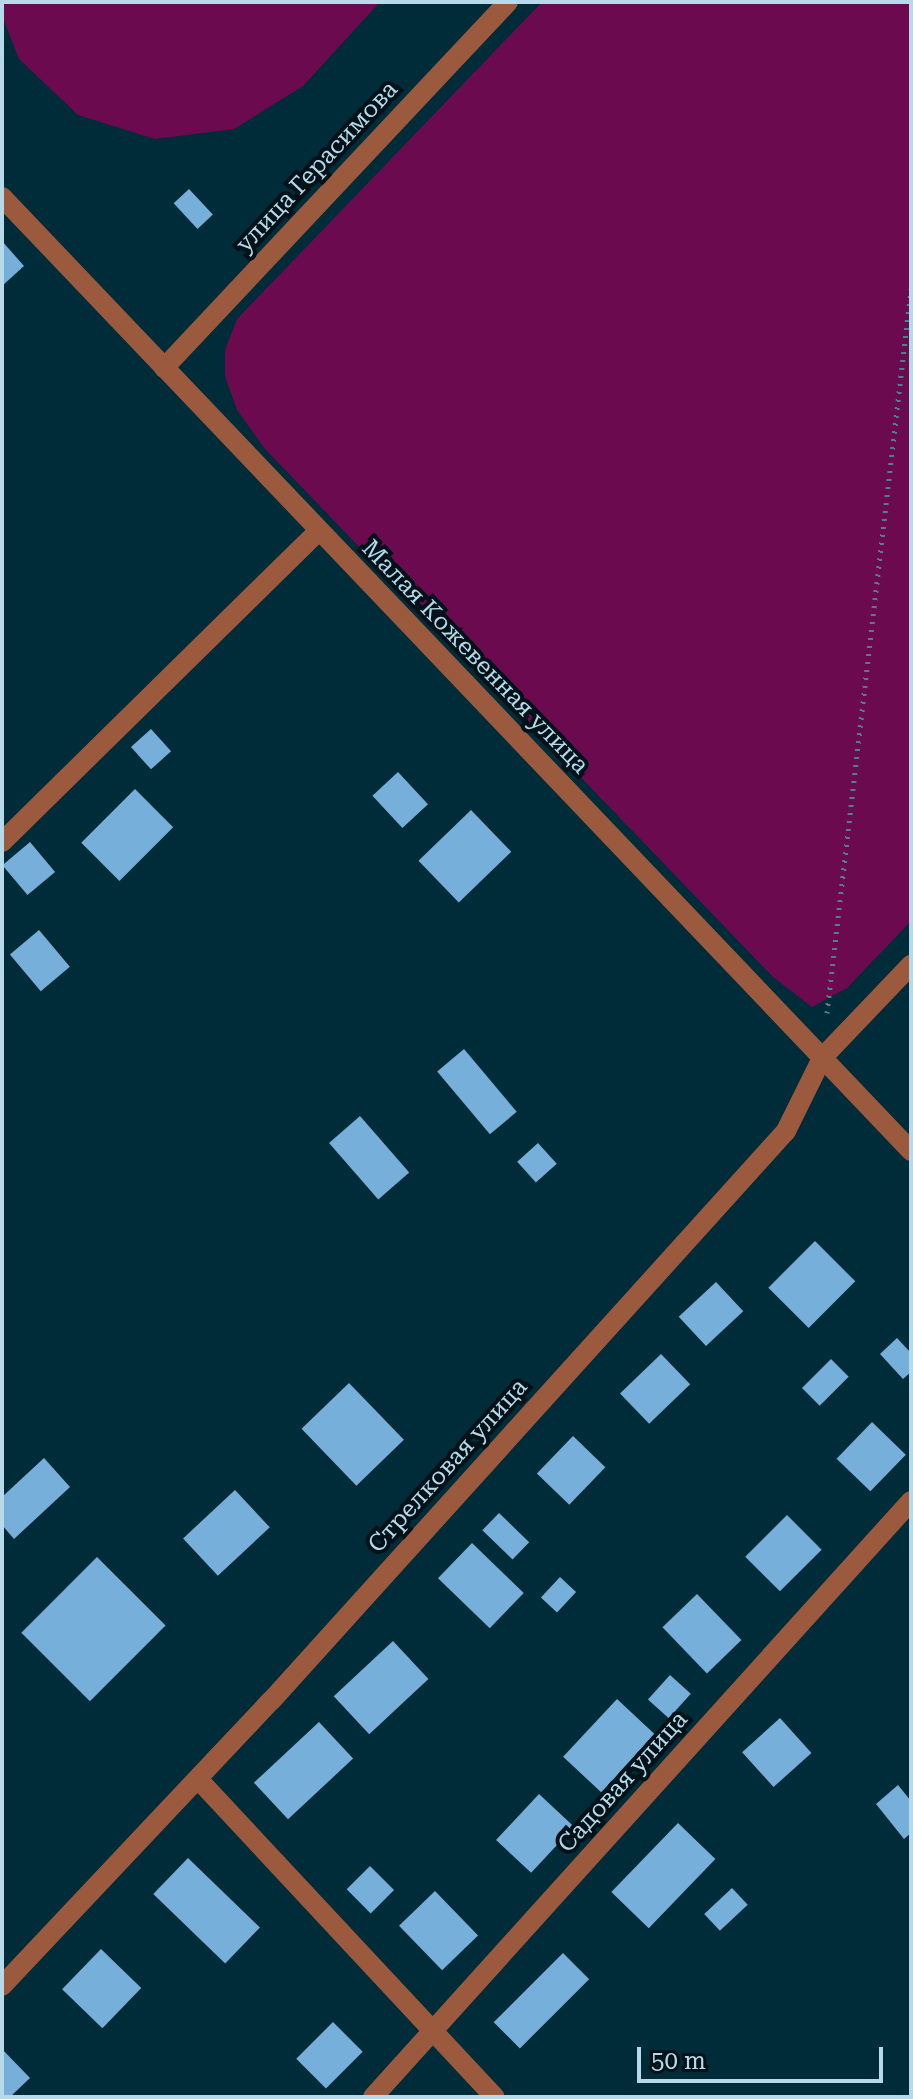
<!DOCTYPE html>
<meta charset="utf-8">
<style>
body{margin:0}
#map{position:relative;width:913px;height:2099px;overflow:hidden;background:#002b38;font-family:"Roboto Serif",serif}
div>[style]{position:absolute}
.green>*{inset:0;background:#6c0a50}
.building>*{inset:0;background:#77afdb;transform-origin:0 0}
.path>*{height:5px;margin-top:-2.5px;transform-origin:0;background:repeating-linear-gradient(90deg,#557d8b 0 2px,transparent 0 8px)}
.minor>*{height:20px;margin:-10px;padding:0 10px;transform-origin:10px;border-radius:10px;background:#9b5a3e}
span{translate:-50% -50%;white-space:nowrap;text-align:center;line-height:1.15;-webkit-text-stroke:8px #001219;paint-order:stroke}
.street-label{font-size:24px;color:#b6dae9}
.frame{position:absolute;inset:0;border:4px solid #b6dae9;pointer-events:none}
.scale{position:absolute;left:637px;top:2047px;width:246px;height:36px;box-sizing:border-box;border:4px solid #b6dae9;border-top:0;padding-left:10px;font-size:24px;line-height:28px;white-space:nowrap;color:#b6dae9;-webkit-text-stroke:6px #001219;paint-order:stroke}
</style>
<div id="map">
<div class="green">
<i style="clip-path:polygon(2px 2px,380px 2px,303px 86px,234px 129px,155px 139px,78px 115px,19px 59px,2px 16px)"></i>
<i style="clip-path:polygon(542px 2px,911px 2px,911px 921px,847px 988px,812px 1007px,773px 977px,265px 449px,237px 410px,225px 376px,225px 350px,237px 319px)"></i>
</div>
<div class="building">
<i style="left:189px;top:189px;width:35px;height:21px;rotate:47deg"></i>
<i style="clip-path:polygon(2px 241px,24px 266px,2px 286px)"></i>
<i style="left:151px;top:729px;width:30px;height:27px;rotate:48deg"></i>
<i style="left:398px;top:772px;width:44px;height:35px;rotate:47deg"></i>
<i style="left:135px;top:789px;width:54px;height:76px;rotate:45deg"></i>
<i style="left:471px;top:810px;width:58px;height:73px;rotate:46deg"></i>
<i style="left:30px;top:842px;width:39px;height:36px;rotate:50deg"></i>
<i style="left:39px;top:930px;width:48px;height:38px;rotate:50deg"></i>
<i style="left:464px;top:1049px;width:82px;height:35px;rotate:50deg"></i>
<i style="left:360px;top:1116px;width:75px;height:41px;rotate:49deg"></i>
<i style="left:538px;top:1143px;width:28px;height:28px;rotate:48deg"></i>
<i style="left:815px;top:1241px;width:57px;height:66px;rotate:45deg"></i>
<i style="left:716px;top:1282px;width:40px;height:51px;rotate:47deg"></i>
<i style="clip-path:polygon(897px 1338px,911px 1353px,911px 1372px,903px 1379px,880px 1354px)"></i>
<i style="left:661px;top:1354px;width:42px;height:57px;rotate:46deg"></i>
<i style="left:831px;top:1359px;width:25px;height:41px;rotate:45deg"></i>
<i style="left:349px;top:1383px;width:79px;height:66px;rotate:46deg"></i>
<i style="left:872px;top:1422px;width:47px;height:51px;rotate:44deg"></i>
<i style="left:573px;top:1436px;width:45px;height:52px;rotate:44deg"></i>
<i style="clip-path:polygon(44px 1458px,70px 1487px,14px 1539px,2px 1525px,2px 1497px)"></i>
<i style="left:235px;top:1490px;width:51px;height:71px;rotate:47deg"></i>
<i style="left:499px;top:1513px;width:42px;height:24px;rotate:44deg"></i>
<i style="left:787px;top:1515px;width:49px;height:59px;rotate:45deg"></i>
<i style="left:472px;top:1543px;width:72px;height:49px;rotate:44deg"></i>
<i style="left:97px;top:1557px;width:97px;height:107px;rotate:45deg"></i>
<i style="left:560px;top:1577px;width:22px;height:28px;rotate:43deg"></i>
<i style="left:697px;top:1594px;width:64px;height:48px;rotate:46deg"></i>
<i style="left:393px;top:1641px;width:52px;height:81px;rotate:47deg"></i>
<i style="left:670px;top:1675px;width:28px;height:33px;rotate:42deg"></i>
<i style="left:617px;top:1699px;width:52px;height:79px;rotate:43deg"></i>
<i style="left:780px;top:1718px;width:47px;height:51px;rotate:48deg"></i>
<i style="left:319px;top:1722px;width:50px;height:89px;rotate:47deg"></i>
<i style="clip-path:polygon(898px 1785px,911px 1801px,911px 1833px,904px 1839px,876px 1804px)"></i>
<i style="left:539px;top:1794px;width:48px;height:63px;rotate:43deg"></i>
<i style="left:678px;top:1823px;width:52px;height:96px;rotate:44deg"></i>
<i style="left:188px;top:1858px;width:100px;height:50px;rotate:44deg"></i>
<i style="left:370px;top:1866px;width:34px;height:33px;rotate:45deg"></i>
<i style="left:732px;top:1888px;width:23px;height:38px;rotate:47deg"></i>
<i style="left:435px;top:1891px;width:62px;height:50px;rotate:46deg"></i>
<i style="left:101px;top:1949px;width:56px;height:56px;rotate:44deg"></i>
<i style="left:563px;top:1953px;width:37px;height:98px;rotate:45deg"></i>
<i style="left:333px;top:2022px;width:42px;height:52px;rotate:45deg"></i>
<i style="clip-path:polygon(2px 2049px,30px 2078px,10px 2097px,2px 2097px)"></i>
</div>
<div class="path">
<i style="left:827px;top:1013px;width:729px;rotate:-83.38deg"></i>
</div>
<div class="minor">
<i style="left:2px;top:197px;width:1318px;rotate:46.38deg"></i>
<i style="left:164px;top:368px;width:502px;rotate:-46.77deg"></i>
<i style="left:2px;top:842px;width:444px;rotate:-44.5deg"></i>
<i style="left:198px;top:1779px;width:435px;rotate:47deg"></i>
<i style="left:2px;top:1986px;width:392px;rotate:-46.7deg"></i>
<i style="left:271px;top:1701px;width:768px;rotate:-47.9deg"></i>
<i style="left:786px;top:1131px;width:81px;rotate:-63.7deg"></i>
<i style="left:822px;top:1058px;width:129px;rotate:-46.3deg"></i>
<i style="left:373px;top:2097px;width:803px;rotate:-47.93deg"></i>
</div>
<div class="street-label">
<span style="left:317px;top:167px;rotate:-47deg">улица Герасимова</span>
<span style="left:475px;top:657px;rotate:46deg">Малая Кожевенная улица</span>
<span style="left:448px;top:1466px;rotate:-48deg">Стрелковая улица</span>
<span style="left:623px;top:1782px;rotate:-48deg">Садовая улица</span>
</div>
<div class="frame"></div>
<div class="scale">50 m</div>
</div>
